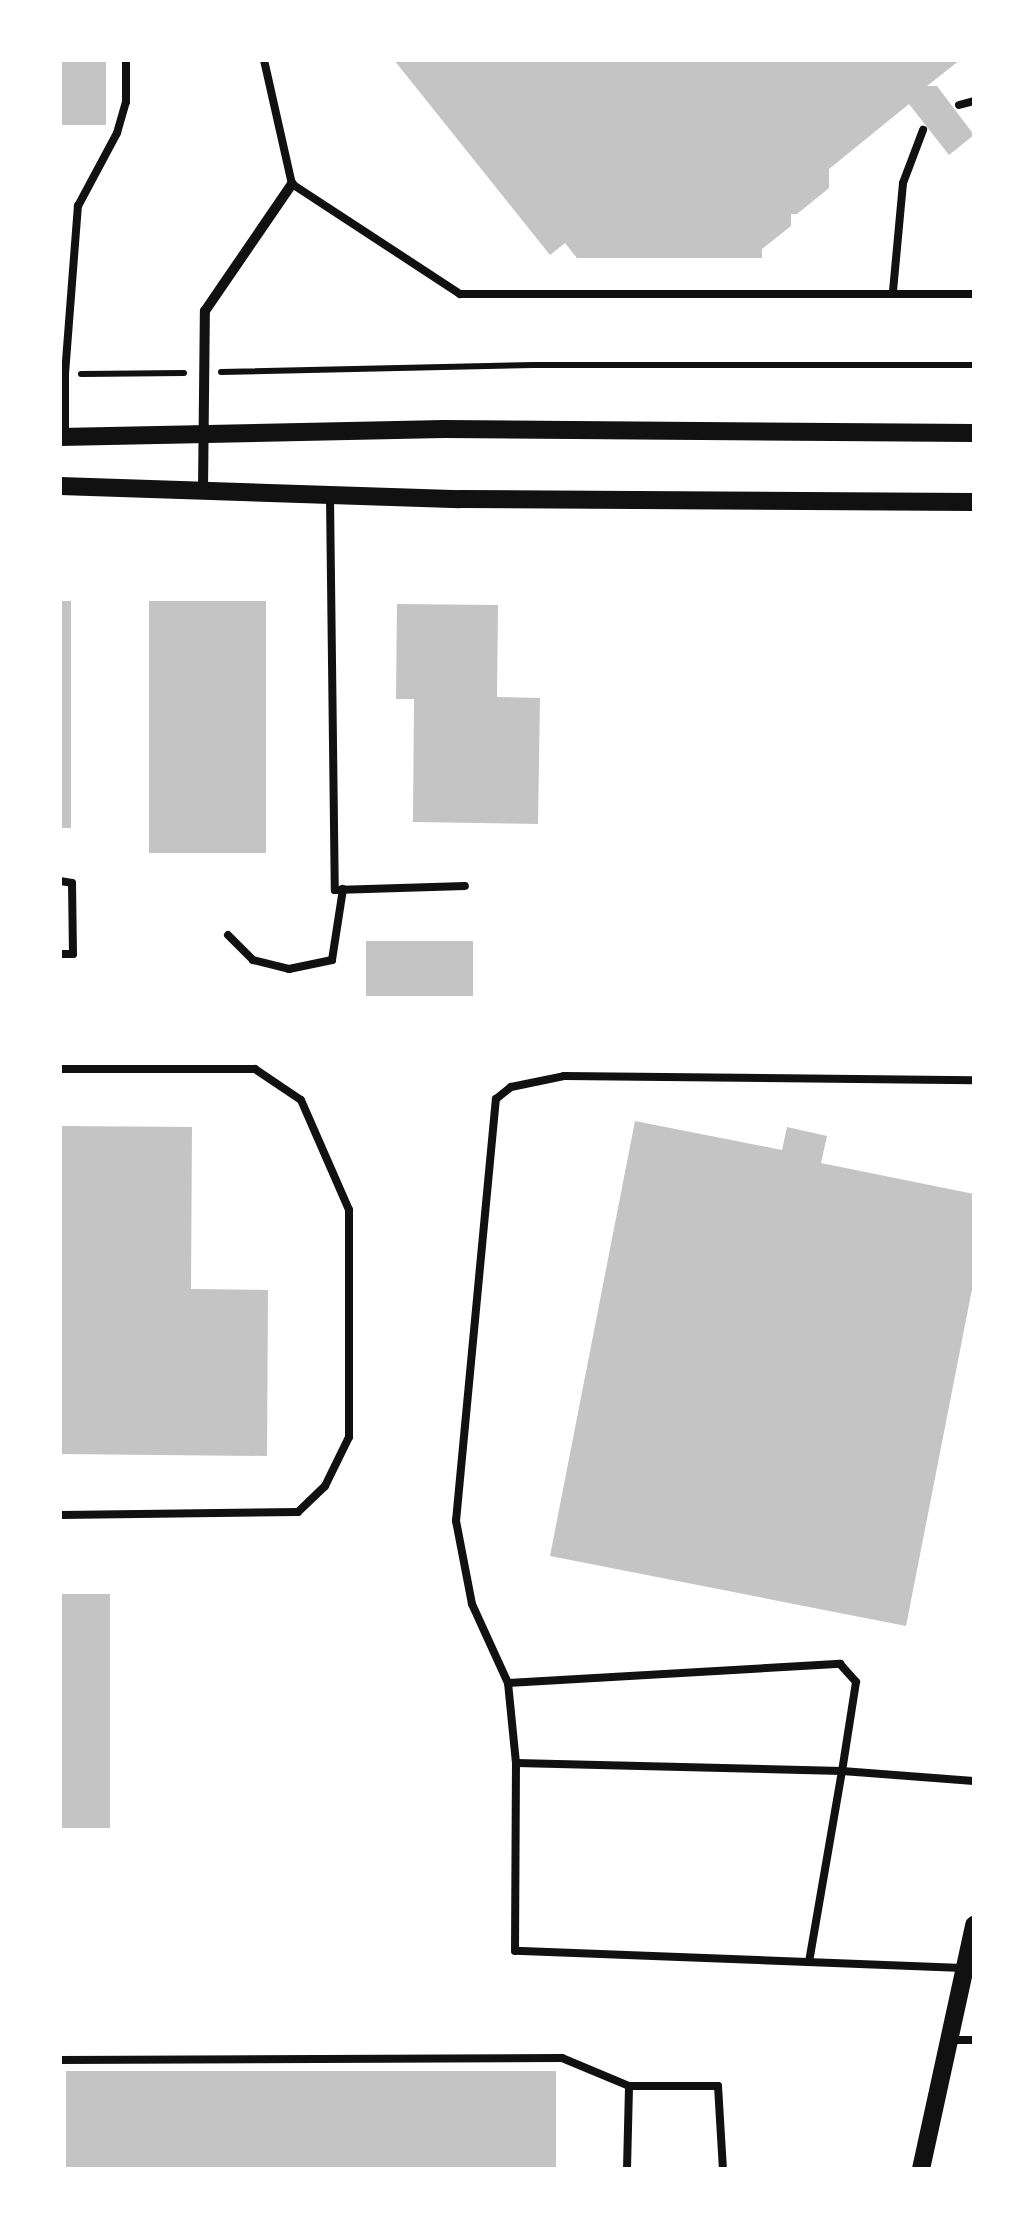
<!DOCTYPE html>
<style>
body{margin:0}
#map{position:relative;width:1034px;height:2229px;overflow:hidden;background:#fff;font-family:Arial,sans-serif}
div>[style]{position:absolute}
.building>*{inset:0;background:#c4c4c4;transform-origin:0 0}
.path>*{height:6px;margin:-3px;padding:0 3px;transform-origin:3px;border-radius:3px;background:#111}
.service>*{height:8px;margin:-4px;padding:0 4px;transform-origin:4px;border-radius:4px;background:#111}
.minor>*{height:10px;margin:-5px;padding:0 5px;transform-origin:5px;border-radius:5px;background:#111}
.tertiary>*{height:18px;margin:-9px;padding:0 9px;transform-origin:9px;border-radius:9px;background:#111}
span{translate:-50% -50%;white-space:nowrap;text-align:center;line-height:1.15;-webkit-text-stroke:10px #fff;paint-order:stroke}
.frame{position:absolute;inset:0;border:62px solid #fff;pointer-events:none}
</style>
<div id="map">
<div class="building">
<i style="left:60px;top:60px;width:46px;height:65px"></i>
<i style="clip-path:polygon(394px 60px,960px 60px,927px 86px,937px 86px,974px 135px,949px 155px,909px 104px,829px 169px,829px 188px,797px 214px,791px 214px,791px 226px,762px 249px,762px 258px,577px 258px,565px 243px,550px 255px)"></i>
<i style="left:60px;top:601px;width:11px;height:227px"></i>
<i style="left:149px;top:601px;width:117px;height:252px"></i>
<i style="clip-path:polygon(397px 604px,498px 605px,497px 697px,540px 698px,538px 824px,413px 822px,414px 699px,396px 699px)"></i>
<i style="left:366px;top:941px;width:107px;height:55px"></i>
<i style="clip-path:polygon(635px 1121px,782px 1150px,787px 1127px,827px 1136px,821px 1163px,974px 1194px,974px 1279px,906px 1626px,550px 1556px)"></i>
<i style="clip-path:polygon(60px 1126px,192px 1127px,191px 1289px,268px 1290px,267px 1456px,60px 1454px)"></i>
<i style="left:60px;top:1594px;width:50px;height:234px"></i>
<i style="left:66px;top:2071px;width:490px;height:98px"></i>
</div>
<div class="path">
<i style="left:221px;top:372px;width:313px;rotate:-1.3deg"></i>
<i style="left:534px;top:365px;width:440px"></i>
<i style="left:81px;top:374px;width:103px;rotate:-0.6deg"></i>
</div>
<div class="service">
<i style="left:264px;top:60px;width:127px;rotate:77.3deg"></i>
<i style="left:292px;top:184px;width:201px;rotate:33.2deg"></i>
<i style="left:460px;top:294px;width:514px"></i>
<i style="left:959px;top:105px;width:16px;rotate:-15deg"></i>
<i style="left:893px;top:291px;width:108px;rotate:-84.7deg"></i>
<i style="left:903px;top:183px;width:57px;rotate:-69.3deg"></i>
<i style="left:65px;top:436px;width:62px;rotate:-90deg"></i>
<i style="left:65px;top:374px;width:169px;rotate:-85.6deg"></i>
<i style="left:78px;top:206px;width:83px;rotate:-61.9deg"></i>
<i style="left:117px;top:133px;width:32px;rotate:-74deg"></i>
<i style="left:126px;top:102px;width:42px;rotate:-90deg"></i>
<i style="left:330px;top:498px;width:392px;rotate:89.3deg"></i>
<i style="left:335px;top:890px;width:130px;rotate:-1.8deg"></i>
<i style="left:60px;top:881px;width:12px;rotate:9deg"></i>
<i style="left:72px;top:883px;width:71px;rotate:89.2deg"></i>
<i style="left:73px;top:954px;width:13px;rotate:180deg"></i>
<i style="left:228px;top:935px;width:35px;rotate:45deg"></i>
<i style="left:253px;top:960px;width:37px;rotate:14deg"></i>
<i style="left:289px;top:969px;width:44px;rotate:-11.8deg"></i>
<i style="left:332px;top:960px;width:72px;rotate:-81.2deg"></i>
<i style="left:60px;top:1069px;width:195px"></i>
<i style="left:255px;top:1069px;width:55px;rotate:34deg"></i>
<i style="left:301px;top:1100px;width:120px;rotate:66.4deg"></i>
<i style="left:349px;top:1210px;width:227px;rotate:90deg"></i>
<i style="left:349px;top:1437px;width:55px;rotate:116.1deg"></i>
<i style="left:325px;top:1486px;width:37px;rotate:136deg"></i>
<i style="left:298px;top:1512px;width:238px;rotate:179.3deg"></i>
<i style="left:508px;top:1683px;width:333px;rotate:-3.3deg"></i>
<i style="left:840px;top:1664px;width:24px;rotate:48deg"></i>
<i style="left:856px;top:1682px;width:90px;rotate:98.9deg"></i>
<i style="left:842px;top:1771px;width:326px;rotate:-178.6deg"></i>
<i style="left:809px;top:1962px;width:194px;rotate:-80.2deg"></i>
<i style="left:842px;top:1771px;width:132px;rotate:4.3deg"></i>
<i style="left:963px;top:1968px;width:448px;rotate:-177.8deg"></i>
<i style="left:515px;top:1951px;width:188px;rotate:-89.7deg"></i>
<i style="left:516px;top:1763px;width:80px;rotate:-95.7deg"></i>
<i style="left:508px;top:1683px;width:87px;rotate:-114.5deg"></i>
<i style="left:472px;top:1604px;width:85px;rotate:-100.9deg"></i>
<i style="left:456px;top:1521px;width:424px;rotate:-84.6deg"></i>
<i style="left:496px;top:1099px;width:19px;rotate:-39deg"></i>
<i style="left:511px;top:1087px;width:54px;rotate:-11.7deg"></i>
<i style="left:564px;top:1076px;width:410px;rotate:0.6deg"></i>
<i style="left:950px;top:2040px;width:24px"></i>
<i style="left:60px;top:2060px;width:502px;rotate:-0.23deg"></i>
<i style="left:562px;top:2058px;width:73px;rotate:22.7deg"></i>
<i style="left:629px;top:2086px;width:89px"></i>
<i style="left:718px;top:2086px;width:83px;rotate:86.6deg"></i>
<i style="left:627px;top:2169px;width:83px;rotate:-88.6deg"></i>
</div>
<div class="minor">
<i style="left:203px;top:490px;width:179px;rotate:-89.4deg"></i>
<i style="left:205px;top:311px;width:154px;rotate:-55.6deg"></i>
</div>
<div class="tertiary">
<i style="left:60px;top:437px;width:384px;rotate:-1.2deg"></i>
<i style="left:444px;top:429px;width:530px;rotate:0.43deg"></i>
<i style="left:60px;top:486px;width:400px;rotate:1.9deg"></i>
<i style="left:460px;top:499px;width:514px;rotate:0.33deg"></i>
<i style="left:921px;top:2169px;width:250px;rotate:-77.7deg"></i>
</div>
<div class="frame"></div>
</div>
